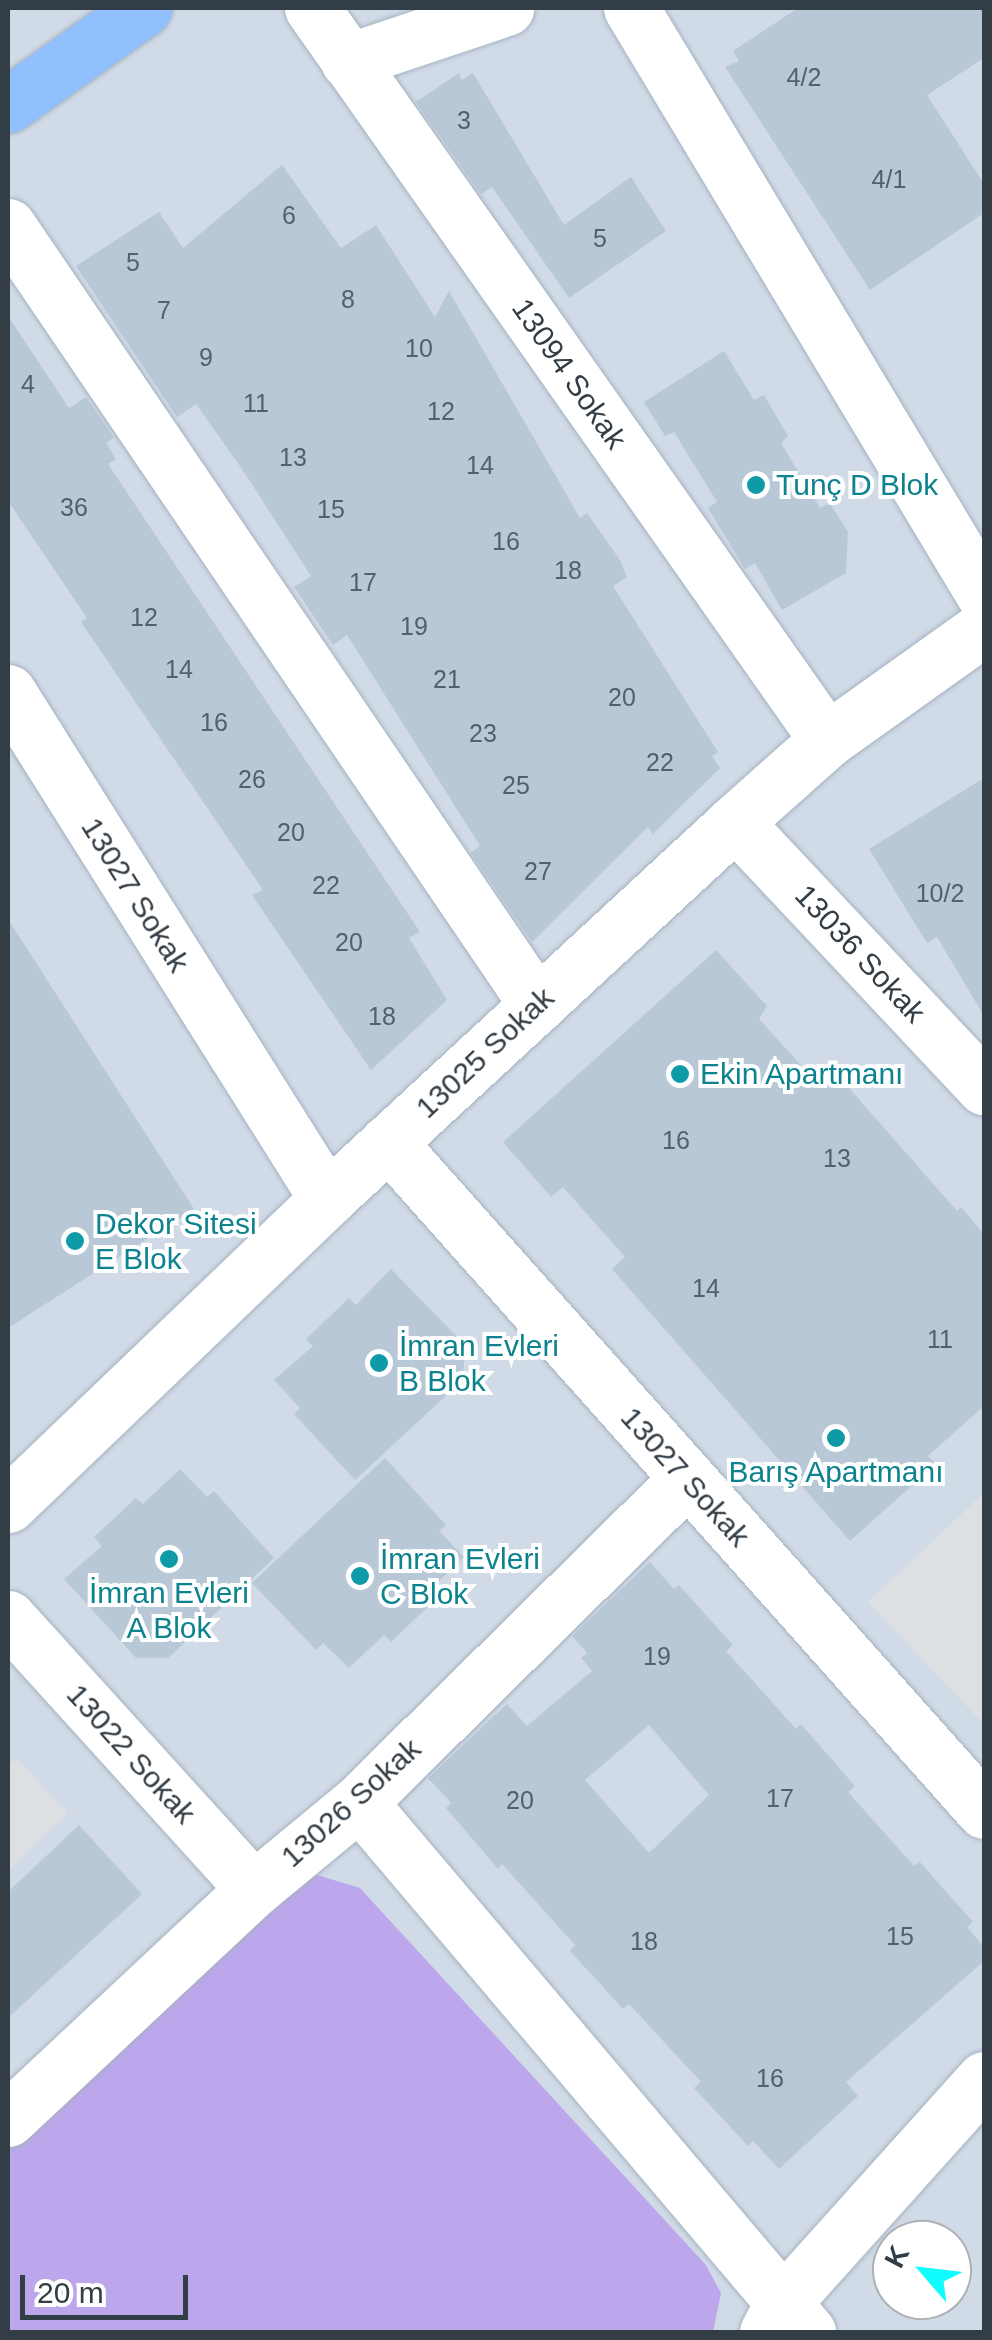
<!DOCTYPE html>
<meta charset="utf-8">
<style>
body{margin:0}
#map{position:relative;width:992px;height:2340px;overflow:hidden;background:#e3eaf4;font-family:Arial,sans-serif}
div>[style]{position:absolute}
.residential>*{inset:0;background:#d1dbe8}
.green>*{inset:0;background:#bda7ec}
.parking>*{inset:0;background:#dce0e3}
.building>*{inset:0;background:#b8c8d6}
.roads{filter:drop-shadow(0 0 2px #a5b2c0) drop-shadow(0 0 2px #a5b2c0)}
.minor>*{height:55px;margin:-27.5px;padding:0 27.5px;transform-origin:27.5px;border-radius:27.5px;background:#fff}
.major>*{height:55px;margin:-27.5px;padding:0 27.5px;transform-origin:27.5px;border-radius:27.5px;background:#91c0ff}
.dots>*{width:28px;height:28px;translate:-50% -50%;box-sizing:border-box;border:5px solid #fff;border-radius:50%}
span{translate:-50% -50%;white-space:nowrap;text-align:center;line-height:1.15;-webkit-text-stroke:8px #fff;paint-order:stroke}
.number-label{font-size:25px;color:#54606a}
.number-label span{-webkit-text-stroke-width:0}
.street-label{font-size:30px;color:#333d46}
.culture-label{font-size:30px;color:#0d838f}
.left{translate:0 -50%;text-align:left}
.frame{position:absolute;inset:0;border:10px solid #333d46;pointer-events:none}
.north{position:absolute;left:872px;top:2220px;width:100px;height:100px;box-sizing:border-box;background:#fff;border:2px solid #adb1b5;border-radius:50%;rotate:298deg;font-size:28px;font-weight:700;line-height:40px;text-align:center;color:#333d46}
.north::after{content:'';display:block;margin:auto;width:35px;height:45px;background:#0ffdff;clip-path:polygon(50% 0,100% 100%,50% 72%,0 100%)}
.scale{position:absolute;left:20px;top:2275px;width:168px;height:45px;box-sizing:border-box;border:5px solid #333d46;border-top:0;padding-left:12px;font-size:30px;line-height:35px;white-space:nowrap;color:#333d46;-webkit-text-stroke:8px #fff;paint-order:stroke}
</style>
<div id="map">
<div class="residential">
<i style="clip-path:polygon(evenodd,8px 8px,984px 8px,984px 2332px,8px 2332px,8px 8px,892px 2240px,952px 2240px,952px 2300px,892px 2300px,892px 2240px)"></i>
</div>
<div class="green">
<i style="clip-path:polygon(304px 1871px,360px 1888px,706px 2265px,721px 2293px,713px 2332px,8px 2332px,8px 2149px)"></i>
</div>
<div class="parking">
<i style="clip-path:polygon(984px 1493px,984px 1716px,980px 1720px,868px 1602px)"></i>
<i style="clip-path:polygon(16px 1758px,68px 1813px,8px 1871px,8px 1766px)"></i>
</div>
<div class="building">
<i style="clip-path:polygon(798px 8px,984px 8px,984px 58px,927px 95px,984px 184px,984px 213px,870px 290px,725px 67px,739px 61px,733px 51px)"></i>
<i style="clip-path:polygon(459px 73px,462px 80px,473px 73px,564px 225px,631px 177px,666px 231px,569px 298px,492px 187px,481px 194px,416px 102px)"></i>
<i style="clip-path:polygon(282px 165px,341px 248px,376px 225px,435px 317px,449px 291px,580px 518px,587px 513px,620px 560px,627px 577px,613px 586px,718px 752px,712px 756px,720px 768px,653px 834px,648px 827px,532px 942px,471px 853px,480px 846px,347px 635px,333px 645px,294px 587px,311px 576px,244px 472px,196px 404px,177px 417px,76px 266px,159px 212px,183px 248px)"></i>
<i style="clip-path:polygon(8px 316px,69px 408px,86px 397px,114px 438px,106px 443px,116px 459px,108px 464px,420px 932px,409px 938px,447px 1000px,371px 1070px,252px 895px,263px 890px,81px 622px,87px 618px,8px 501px)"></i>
<i style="clip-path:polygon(724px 351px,754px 400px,764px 395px,788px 436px,781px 443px,820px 508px,830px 503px,848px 532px,846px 573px,782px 610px,755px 563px,745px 569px,708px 508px,717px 502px,674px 432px,665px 436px,644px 402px)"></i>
<i style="clip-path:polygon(984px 778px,984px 1016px,937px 937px,927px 943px,869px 849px)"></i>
<i style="clip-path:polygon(8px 919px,194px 1209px,8px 1328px)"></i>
<i style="clip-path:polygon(716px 950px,767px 1006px,759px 1019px,820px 1086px,835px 1072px,957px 1211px,961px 1207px,984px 1234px,984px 1406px,928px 1456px,936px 1464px,850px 1541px,612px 1269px,625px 1257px,563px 1187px,551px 1197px,503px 1142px)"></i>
<i style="clip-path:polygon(391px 1269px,465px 1345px,463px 1380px,355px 1480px,294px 1414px,300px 1408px,274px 1380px,313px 1346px,306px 1339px,349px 1298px,356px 1305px)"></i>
<i style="clip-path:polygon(385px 1458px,446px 1525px,439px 1531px,464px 1557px,428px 1592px,435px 1600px,391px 1642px,384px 1635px,349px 1668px,323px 1643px,316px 1650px,252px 1583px)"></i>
<i style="clip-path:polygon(180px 1469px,207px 1497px,214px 1491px,274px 1558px,168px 1658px,136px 1658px,64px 1579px,102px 1546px,94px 1537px,136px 1498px,143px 1504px)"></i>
<i style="clip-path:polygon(evenodd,650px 1562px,674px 1589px,679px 1585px,733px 1645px,726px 1651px,796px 1729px,801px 1724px,855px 1786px,848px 1792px,914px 1866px,920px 1862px,973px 1922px,967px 1927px,984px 1947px,984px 1961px,846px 2082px,858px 2096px,779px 2169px,753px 2141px,748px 2146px,694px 2088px,701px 2082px,629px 2004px,623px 2009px,570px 1951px,575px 1945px,502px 1864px,498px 1869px,446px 1808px,451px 1803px,428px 1778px,507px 1704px,527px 1726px,592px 1671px,581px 1658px,587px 1653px,572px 1636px,650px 1562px,649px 1725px,709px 1795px,649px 1853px,585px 1780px,649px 1725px)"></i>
<i style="clip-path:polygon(79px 1825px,142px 1894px,8px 2018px,8px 1892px)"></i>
</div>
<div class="roads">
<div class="minor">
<i style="left:312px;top:8px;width:895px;rotate:54.87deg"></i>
<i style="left:631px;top:8px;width:685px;rotate:58.98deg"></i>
<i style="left:348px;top:61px;width:167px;rotate:-18.5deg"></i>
<i style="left:8px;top:226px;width:942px;rotate:55.82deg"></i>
<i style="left:8px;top:692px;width:599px;rotate:57.82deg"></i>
<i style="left:735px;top:822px;width:364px;rotate:46.8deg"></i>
<i style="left:388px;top:1142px;width:896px;rotate:48.3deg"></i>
<i style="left:8px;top:1505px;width:442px;rotate:-43.8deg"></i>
<i style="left:327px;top:1199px;width:556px;rotate:-42.74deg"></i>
<i style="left:735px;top:822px;width:123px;rotate:-41.7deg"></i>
<i style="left:827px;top:740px;width:193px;rotate:-35.5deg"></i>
<i style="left:8px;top:1618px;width:366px;rotate:47.8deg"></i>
<i style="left:359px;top:1802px;width:695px;rotate:49.73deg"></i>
<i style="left:8px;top:2119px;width:337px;rotate:-43.1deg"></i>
<i style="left:254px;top:1889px;width:136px;rotate:-39.6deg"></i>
<i style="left:359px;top:1802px;width:460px;rotate:-44.6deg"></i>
<i style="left:767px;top:2332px;width:32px;rotate:-62deg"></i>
<i style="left:782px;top:2304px;width:302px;rotate:-48.1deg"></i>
</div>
<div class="major">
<i style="left:8px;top:105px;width:167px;rotate:-35.5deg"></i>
</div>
</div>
<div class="dots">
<i style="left:756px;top:485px;background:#0f9aa8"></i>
<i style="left:680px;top:1074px;background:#0f9aa8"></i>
<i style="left:75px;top:1241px;background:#0f9aa8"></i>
<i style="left:379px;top:1363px;background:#0f9aa8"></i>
<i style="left:836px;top:1438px;background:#0f9aa8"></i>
<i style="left:169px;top:1559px;background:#0f9aa8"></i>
<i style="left:360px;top:1576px;background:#0f9aa8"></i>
</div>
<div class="number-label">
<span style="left:804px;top:77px">4/2</span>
<span style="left:464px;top:120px">3</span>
<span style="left:889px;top:179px">4/1</span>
<span style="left:289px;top:215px">6</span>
<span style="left:600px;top:238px">5</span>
<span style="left:133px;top:262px">5</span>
<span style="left:348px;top:299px">8</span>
<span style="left:164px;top:310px">7</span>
<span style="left:419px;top:348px">10</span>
<span style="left:206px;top:357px">9</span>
<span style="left:28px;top:384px">4</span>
<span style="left:256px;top:403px">11</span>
<span style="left:441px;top:411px">12</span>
<span style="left:293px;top:457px">13</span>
<span style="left:480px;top:465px">14</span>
<span style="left:74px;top:507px">36</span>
<span style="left:331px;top:509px">15</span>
<span style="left:506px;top:541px">16</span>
<span style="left:568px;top:570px">18</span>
<span style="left:363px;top:582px">17</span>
<span style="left:144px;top:617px">12</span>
<span style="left:414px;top:626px">19</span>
<span style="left:179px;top:669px">14</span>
<span style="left:447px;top:679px">21</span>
<span style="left:622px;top:697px">20</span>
<span style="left:214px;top:722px">16</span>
<span style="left:483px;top:733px">23</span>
<span style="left:660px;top:762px">22</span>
<span style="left:252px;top:779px">26</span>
<span style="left:516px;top:785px">25</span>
<span style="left:291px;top:832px">20</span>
<span style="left:538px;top:871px">27</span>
<span style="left:326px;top:885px">22</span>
<span style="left:940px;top:893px">10/2</span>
<span style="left:349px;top:942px">20</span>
<span style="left:382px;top:1016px">18</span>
<span style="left:676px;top:1140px">16</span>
<span style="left:837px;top:1158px">13</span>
<span style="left:706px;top:1288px">14</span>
<span style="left:940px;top:1339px">11</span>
<span style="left:657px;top:1656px">19</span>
<span style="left:780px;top:1798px">17</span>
<span style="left:520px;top:1800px">20</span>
<span style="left:900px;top:1936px">15</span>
<span style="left:644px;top:1941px">18</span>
<span style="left:770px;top:2078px">16</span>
</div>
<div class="street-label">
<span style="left:569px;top:374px;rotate:55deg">13094 Sokak</span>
<span style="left:135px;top:895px;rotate:58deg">13027 Sokak</span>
<span style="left:860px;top:954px;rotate:47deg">13036 Sokak</span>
<span style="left:485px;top:1053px;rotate:-43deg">13025 Sokak</span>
<span style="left:685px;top:1477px;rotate:48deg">13027 Sokak</span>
<span style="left:131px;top:1754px;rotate:48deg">13022 Sokak</span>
<span style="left:351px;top:1803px;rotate:-42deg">13026 Sokak</span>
</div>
<div class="culture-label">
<span class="left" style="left:776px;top:485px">Tunç D Blok</span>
<span class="left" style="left:700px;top:1074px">Ekin Apartmanı</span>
<span class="left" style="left:95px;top:1241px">Dekor Sitesi<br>E Blok</span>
<span class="left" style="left:399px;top:1363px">İmran Evleri<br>B Blok</span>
<span style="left:836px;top:1472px">Barış Apartmanı</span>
<span class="left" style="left:380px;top:1576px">İmran Evleri<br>C Blok</span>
<span style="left:169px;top:1610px">İmran Evleri<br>A Blok</span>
</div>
<div class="frame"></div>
<div class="north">K</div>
<div class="scale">20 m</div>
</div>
